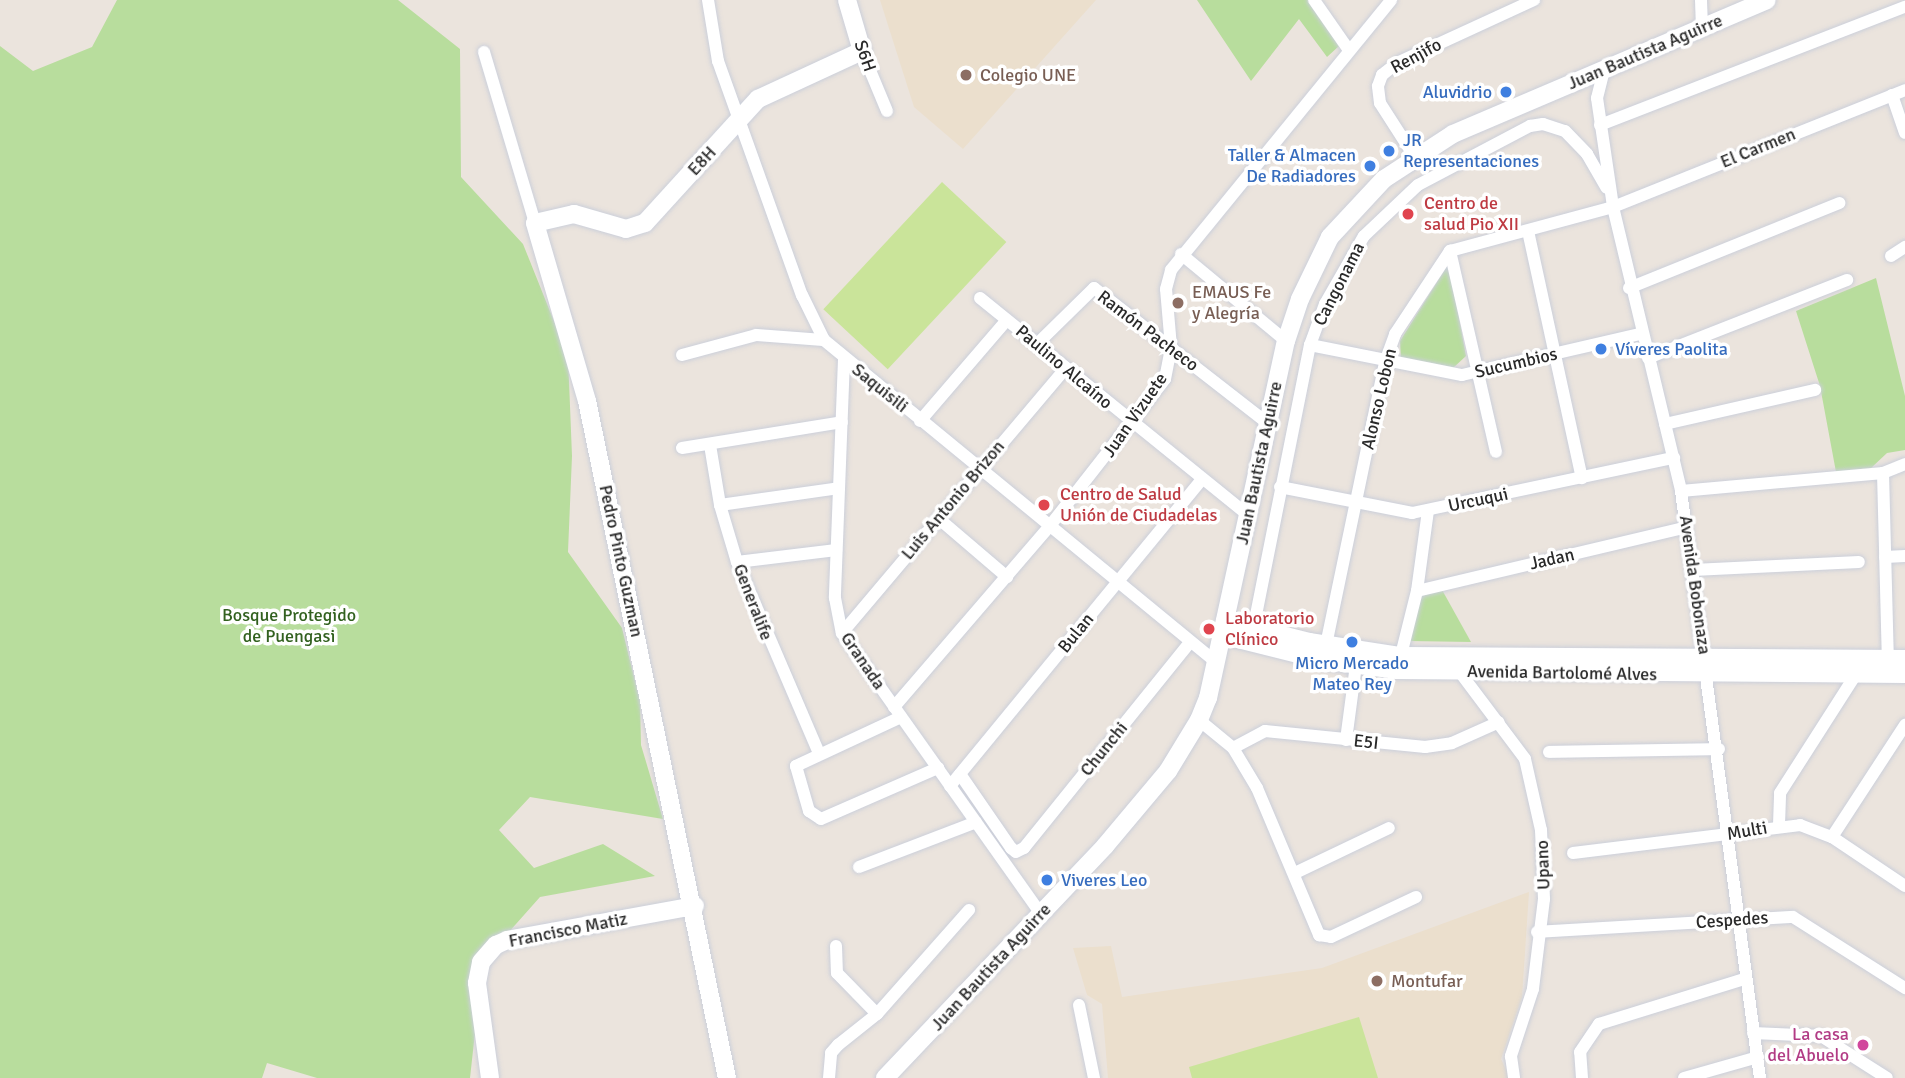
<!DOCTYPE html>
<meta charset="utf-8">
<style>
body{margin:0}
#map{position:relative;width:1905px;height:1078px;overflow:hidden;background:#ebe4dd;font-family:Signika,sans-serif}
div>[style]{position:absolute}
.education>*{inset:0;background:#ebdfcd}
.green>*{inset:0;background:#b8dd9d}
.pitch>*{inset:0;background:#cae49a;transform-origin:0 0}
.roads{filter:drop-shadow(0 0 2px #cbcfda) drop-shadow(0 0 2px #cbcfda)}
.street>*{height:12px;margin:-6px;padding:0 6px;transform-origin:6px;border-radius:6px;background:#fff}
.secondary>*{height:18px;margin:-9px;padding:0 9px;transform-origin:9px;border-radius:9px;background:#fff}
.dots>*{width:19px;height:19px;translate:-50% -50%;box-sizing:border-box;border:4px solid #fff;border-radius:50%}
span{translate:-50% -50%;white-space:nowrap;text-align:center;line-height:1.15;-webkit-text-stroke:7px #fff;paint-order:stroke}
.street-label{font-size:18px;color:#2a2a2a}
.education-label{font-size:18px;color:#785e54}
.left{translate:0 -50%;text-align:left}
.shop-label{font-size:18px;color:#366cbe}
.right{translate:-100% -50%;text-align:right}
.health-label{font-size:18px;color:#be3a42}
.park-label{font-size:18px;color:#32611f}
.hotel-label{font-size:18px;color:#b23c85}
</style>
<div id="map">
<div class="education">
<i style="clip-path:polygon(880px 0,1096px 0,963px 149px,914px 107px)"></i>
<i style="clip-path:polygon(1529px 892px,1522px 997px,1501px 1059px,1510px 1078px,1108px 1078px,1102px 1004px,1087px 995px,1073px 948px,1111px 946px,1122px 997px,1322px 968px)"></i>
</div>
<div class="green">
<i style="clip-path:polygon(117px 0,398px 0,460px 49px,461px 177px,523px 244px,568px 356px,572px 456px,568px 552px,622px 628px,640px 701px,641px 745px,663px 819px,530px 797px,499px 830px,534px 868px,603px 844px,655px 876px,540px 897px,483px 961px,470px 1078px,317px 1078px,267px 1063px,262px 1078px,0 1078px,0 46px,33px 71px,92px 47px)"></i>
<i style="clip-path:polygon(1197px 0,1308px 0,1339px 46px,1327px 57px,1299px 19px,1251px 81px)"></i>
<i style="clip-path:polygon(1449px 263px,1466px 356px,1453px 368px,1401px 359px,1400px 341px)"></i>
<i style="clip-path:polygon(1876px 278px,1905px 396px,1905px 450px,1887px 453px,1870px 469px,1836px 472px,1820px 386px,1796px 311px)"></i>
<i style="clip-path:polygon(1441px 588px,1471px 642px,1408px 641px,1419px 594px)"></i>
</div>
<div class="pitch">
<i style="left:942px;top:182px;width:88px;height:174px;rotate:43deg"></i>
<i style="clip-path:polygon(1359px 1017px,1378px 1078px,1192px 1078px,1189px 1067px)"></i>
</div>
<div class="roads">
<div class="street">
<i style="left:708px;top:0;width:62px;rotate:80.7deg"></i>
<i style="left:718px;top:61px;width:249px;rotate:70.3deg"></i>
<i style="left:802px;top:295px;width:50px;rotate:63.9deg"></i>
<i style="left:824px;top:340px;width:507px;rotate:39.4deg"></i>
<i style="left:1314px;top:0;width:60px;rotate:55.2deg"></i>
<i style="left:1701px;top:0;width:28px;rotate:88deg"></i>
<i style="left:862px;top:51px;width:65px;rotate:67.4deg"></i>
<i style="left:484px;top:52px;width:178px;rotate:73.4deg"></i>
<i style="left:1604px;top:70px;width:29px;rotate:104deg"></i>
<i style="left:1597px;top:98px;width:110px;rotate:81.6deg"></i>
<i style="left:1613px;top:207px;width:292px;rotate:76.5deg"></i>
<i style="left:1681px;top:491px;width:592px;rotate:82.34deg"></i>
<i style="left:1892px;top:95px;width:40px;rotate:71.1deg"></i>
<i style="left:1600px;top:125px;width:327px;rotate:-21.2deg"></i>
<i style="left:1414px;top:156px;width:63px;rotate:-122.7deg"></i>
<i style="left:1380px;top:103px;width:17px;rotate:-97deg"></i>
<i style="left:1378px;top:86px;width:12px;rotate:-70deg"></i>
<i style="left:1382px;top:75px;width:19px;rotate:-39deg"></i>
<i style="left:1397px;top:63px;width:151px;rotate:-24.7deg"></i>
<i style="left:1528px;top:231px;width:253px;rotate:77.7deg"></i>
<i style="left:1450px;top:251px;width:206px;rotate:77.1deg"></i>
<i style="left:1181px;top:254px;width:136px;rotate:39.6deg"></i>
<i style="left:1891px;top:256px;width:17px;rotate:-33deg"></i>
<i style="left:1629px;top:288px;width:227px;rotate:-22deg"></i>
<i style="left:980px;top:298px;width:345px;rotate:39deg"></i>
<i style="left:1037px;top:344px;width:80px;rotate:-44.5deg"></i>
<i style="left:1094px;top:288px;width:218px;rotate:37.9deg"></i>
<i style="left:1310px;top:345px;width:155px;rotate:11.2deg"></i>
<i style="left:1462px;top:375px;width:183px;rotate:-13deg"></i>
<i style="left:682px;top:355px;width:77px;rotate:-15.1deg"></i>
<i style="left:756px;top:335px;width:68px;rotate:4.2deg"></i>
<i style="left:1648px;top:358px;width:214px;rotate:-21.4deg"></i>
<i style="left:844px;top:359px;width:239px;rotate:92.2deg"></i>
<i style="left:835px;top:598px;width:36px;rotate:79deg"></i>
<i style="left:842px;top:633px;width:344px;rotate:54.7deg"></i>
<i style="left:920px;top:421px;width:133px;rotate:-49.3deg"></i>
<i style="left:1665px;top:424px;width:154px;rotate:-12.8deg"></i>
<i style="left:710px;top:445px;width:61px;rotate:80.5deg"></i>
<i style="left:720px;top:505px;width:59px;rotate:73.4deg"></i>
<i style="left:737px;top:562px;width:208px;rotate:66.8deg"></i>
<i style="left:682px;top:448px;width:162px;rotate:-9.2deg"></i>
<i style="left:1883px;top:473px;width:192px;rotate:88.5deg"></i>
<i style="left:1280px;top:487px;width:135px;rotate:11.1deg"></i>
<i style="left:1412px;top:513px;width:268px;rotate:-11.9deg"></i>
<i style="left:1681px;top:491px;width:203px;rotate:-5.1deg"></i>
<i style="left:1883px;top:473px;width:24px;rotate:-22deg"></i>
<i style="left:720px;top:505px;width:120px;rotate:-8.1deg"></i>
<i style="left:938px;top:518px;width:91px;rotate:40.5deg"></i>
<i style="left:1885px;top:557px;width:20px;rotate:-3deg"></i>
<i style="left:737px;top:562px;width:100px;rotate:-6.9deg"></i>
<i style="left:1693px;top:570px;width:166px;rotate:-2.8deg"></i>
<i style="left:1417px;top:591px;width:277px;rotate:-13.3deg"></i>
<i style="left:842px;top:633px;width:347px;rotate:-49.8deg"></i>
<i style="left:1252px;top:635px;width:296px;rotate:-78.7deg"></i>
<i style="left:1310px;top:345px;width:44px;rotate:-69.9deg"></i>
<i style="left:1325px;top:304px;width:78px;rotate:-60.2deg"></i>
<i style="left:1364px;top:236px;width:74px;rotate:-43.4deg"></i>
<i style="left:1418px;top:185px;width:127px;rotate:-27.8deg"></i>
<i style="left:1530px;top:126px;width:13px;rotate:-9deg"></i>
<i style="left:1543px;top:124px;width:23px;rotate:18deg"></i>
<i style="left:1565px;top:131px;width:32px;rotate:46deg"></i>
<i style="left:1587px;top:154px;width:39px;rotate:60deg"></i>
<i style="left:1326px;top:645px;width:289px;rotate:-78.2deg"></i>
<i style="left:1385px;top:362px;width:30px;rotate:-70deg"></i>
<i style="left:1395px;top:334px;width:100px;rotate:-56.5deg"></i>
<i style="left:1450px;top:251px;width:169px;rotate:-15.1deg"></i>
<i style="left:1613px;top:207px;width:315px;rotate:-21.8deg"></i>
<i style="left:1399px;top:663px;width:74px;rotate:-76deg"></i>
<i style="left:1417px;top:591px;width:81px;rotate:-82.2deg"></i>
<i style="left:1459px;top:671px;width:110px;rotate:53.1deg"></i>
<i style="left:1525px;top:759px;width:73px;rotate:77.3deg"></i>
<i style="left:1541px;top:830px;width:69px;rotate:87.5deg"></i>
<i style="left:1544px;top:899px;width:91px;rotate:97deg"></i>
<i style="left:1533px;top:989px;width:71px;rotate:108.2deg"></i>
<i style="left:1511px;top:1056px;width:22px;rotate:82deg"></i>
<i style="left:894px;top:707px;width:238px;rotate:-49.3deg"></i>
<i style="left:1049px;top:527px;width:188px;rotate:-51.9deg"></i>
<i style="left:1165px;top:379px;width:33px;rotate:-79deg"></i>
<i style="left:1171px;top:347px;width:58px;rotate:-94.9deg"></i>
<i style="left:1166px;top:289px;width:20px;rotate:-75deg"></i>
<i style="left:1171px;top:270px;width:348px;rotate:-50.8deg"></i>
<i style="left:901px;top:717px;width:116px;rotate:155deg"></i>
<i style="left:796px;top:766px;width:47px;rotate:73.9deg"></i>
<i style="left:809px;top:811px;width:14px;rotate:34deg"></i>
<i style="left:821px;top:819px;width:128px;rotate:-23.6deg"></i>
<i style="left:1199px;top:720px;width:44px;rotate:39.5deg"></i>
<i style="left:1233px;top:748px;width:47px;rotate:59deg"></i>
<i style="left:1257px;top:788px;width:160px;rotate:67.1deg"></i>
<i style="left:1319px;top:935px;width:12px;rotate:9deg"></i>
<i style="left:1331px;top:937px;width:94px;rotate:-25.2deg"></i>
<i style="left:1346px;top:740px;width:76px;rotate:-82.4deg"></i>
<i style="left:1233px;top:748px;width:36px;rotate:-28deg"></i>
<i style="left:1265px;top:731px;width:161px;rotate:5.7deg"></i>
<i style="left:1425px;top:747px;width:27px;rotate:-8deg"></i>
<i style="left:1452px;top:743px;width:51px;rotate:-24.1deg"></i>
<i style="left:1549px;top:752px;width:170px;rotate:-1deg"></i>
<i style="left:960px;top:774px;width:90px;rotate:55.4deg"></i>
<i style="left:1011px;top:848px;width:6px;rotate:39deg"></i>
<i style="left:1016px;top:852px;width:9px;rotate:-27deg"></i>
<i style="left:1024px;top:848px;width:265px;rotate:-51.1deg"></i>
<i style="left:950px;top:786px;width:396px;rotate:-50.6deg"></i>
<i style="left:1779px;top:825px;width:32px;rotate:-88deg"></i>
<i style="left:1780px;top:793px;width:141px;rotate:-57.4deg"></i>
<i style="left:1832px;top:837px;width:134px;rotate:-56.9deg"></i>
<i style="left:1573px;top:853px;width:229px;rotate:-7deg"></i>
<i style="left:1800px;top:825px;width:34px;rotate:21deg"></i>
<i style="left:1832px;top:837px;width:88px;rotate:33.9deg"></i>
<i style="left:859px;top:867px;width:125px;rotate:-21deg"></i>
<i style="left:1295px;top:873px;width:104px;rotate:-25.6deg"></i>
<i style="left:1537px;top:932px;width:256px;rotate:-3.4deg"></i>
<i style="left:1793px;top:917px;width:133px;rotate:32.4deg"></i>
<i style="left:836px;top:946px;width:27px;rotate:88deg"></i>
<i style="left:837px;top:973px;width:57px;rotate:45.7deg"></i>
<i style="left:1079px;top:1005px;width:75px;rotate:78.4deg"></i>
<i style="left:1753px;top:1033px;width:68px;rotate:2.5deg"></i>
<i style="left:1821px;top:1036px;width:78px;rotate:32.5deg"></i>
<i style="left:829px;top:1078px;width:25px;rotate:-85deg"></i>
<i style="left:831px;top:1053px;width:11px;rotate:-49deg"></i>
<i style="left:838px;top:1045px;width:50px;rotate:-38.5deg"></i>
<i style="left:877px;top:1014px;width:139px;rotate:-48.5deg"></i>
<i style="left:1582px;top:1078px;width:26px;rotate:-94deg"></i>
<i style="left:1580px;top:1052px;width:34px;rotate:-56deg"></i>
<i style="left:1599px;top:1024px;width:152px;rotate:-17.2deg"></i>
<i style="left:1684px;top:1078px;width:77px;rotate:-15.8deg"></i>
</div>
<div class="secondary">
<i style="left:1225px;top:621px;width:87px;rotate:14deg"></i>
<i style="left:1309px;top:642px;width:93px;rotate:8.7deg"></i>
<i style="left:1401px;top:656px;width:504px;rotate:0.34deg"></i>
<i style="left:1222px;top:635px;width:103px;rotate:14deg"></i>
<i style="left:1322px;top:660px;width:76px;rotate:7.6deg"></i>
<i style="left:1397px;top:670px;width:508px;rotate:0.45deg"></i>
<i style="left:490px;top:1078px;width:96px;rotate:-97.8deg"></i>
<i style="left:477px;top:983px;width:21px;rotate:-79deg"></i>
<i style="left:481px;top:962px;width:23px;rotate:-49deg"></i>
<i style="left:496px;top:945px;width:12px;rotate:-24deg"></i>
<i style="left:507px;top:940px;width:191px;rotate:-10.3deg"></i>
<i style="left:727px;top:1078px;width:691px;rotate:-101.68deg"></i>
<i style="left:587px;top:401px;width:185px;rotate:-106.3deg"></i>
<i style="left:535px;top:223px;width:40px;rotate:-13deg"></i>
<i style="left:574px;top:214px;width:54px;rotate:16.1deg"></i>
<i style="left:626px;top:229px;width:20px;rotate:-18deg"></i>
<i style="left:645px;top:223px;width:168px;rotate:-47.7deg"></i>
<i style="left:758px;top:99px;width:115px;rotate:-24.8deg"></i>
<i style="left:862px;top:51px;width:53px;rotate:-106.4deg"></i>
<i style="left:885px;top:1078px;width:320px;rotate:-46.5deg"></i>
<i style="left:1105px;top:846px;width:98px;rotate:-50deg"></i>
<i style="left:1168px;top:771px;width:60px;rotate:-58.7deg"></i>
<i style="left:1199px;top:720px;width:24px;rotate:-68deg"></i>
<i style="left:1208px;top:698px;width:365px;rotate:-77.7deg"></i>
<i style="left:1286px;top:341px;width:44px;rotate:-71.6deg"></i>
<i style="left:1300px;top:299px;width:69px;rotate:-64.2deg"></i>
<i style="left:1330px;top:237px;width:79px;rotate:-47deg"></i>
<i style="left:1384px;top:179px;width:82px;rotate:-33.1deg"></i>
<i style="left:1453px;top:134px;width:341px;rotate:-23.1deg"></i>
</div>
</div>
<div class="dots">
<i style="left:966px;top:75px;background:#8d6e63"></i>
<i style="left:1506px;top:92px;background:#3f7fe0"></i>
<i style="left:1389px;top:151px;background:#3f7fe0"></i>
<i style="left:1370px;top:166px;background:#3f7fe0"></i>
<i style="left:1408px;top:214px;background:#e0444e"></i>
<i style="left:1178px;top:303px;background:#8d6e63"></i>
<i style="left:1601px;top:349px;background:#3f7fe0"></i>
<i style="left:1044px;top:505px;background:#e0444e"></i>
<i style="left:1209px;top:629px;background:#e0444e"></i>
<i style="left:1352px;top:642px;background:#3f7fe0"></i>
<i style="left:1047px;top:880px;background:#3f7fe0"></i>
<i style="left:1377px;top:981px;background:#8d6e63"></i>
<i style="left:1863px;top:1045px;background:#d1479c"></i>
</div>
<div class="street-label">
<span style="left:1645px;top:52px;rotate:-23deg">Juan Bautista Aguirre</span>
<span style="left:865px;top:56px;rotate:70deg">S6H</span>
<span style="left:1416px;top:56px;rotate:-28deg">Renjifo</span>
<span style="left:1758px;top:148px;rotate:-22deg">El Carmen</span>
<span style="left:702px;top:161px;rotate:-47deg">E8H</span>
<span style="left:1339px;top:284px;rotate:-63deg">Cangonama</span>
<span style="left:1148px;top:331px;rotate:37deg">Ramón Pacheco</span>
<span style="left:1516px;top:363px;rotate:-13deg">Sucumbios</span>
<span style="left:1064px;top:367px;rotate:40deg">Paulino Alcaíno</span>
<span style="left:880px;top:388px;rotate:39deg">Saquisili</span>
<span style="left:1379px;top:399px;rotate:-77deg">Alonso Lobon</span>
<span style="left:1135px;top:415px;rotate:-55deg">Juan Vizuete</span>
<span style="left:1259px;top:463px;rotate:-78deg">Juan Bautista Aguirre</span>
<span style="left:953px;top:500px;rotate:-50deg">Luis Antonio Brizon</span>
<span style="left:1478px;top:500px;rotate:-12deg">Urcuqui</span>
<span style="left:1552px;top:559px;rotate:-13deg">Jadan</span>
<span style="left:621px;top:561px;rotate:78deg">Pedro Pinto Guzman</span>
<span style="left:1695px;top:585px;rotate:82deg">Avenida Bobonaza</span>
<span style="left:753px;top:602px;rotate:69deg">Generalife</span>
<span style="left:1076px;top:633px;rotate:-51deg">Bulan</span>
<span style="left:863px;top:661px;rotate:56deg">Granada</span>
<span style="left:1562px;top:673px;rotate:1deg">Avenida Bartolomé Alves</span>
<span style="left:1366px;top:742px;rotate:6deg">E5I</span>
<span style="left:1104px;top:749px;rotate:-51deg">Chunchi</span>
<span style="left:1747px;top:831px;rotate:-10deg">Multi</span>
<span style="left:1543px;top:865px;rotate:-92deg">Upano</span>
<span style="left:1732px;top:920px;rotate:-4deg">Cespedes</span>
<span style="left:568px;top:930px;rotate:-11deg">Francisco Matiz</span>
<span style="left:991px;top:967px;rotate:-47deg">Juan Bautista Aguirre</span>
</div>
<div class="education-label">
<span class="left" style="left:980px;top:75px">Colegio UNE</span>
<span class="left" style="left:1192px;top:303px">EMAUS Fe<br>y Alegría</span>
<span class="left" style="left:1391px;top:981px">Montufar</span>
</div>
<div class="shop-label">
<span class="right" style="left:1492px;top:92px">Aluvidrio</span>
<span class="left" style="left:1403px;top:151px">JR<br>Representaciones</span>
<span class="right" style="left:1356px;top:166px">Taller &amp; Almacen<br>De Radiadores</span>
<span class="left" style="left:1615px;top:349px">Víveres Paolita</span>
<span style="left:1352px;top:674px">Micro Mercado<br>Mateo Rey</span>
<span class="left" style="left:1061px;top:880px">Viveres Leo</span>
</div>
<div class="health-label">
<span class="left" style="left:1424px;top:214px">Centro de<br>salud Pio XII</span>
<span class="left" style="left:1060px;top:505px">Centro de Salud<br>Unión de Ciudadelas</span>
<span class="left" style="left:1225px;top:629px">Laboratorio<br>Clínico</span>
</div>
<div class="park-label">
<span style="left:289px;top:626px">Bosque Protegido<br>de Puengasi</span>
</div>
<div class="hotel-label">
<span class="right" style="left:1849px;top:1045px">La casa<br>del Abuelo</span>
</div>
</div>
